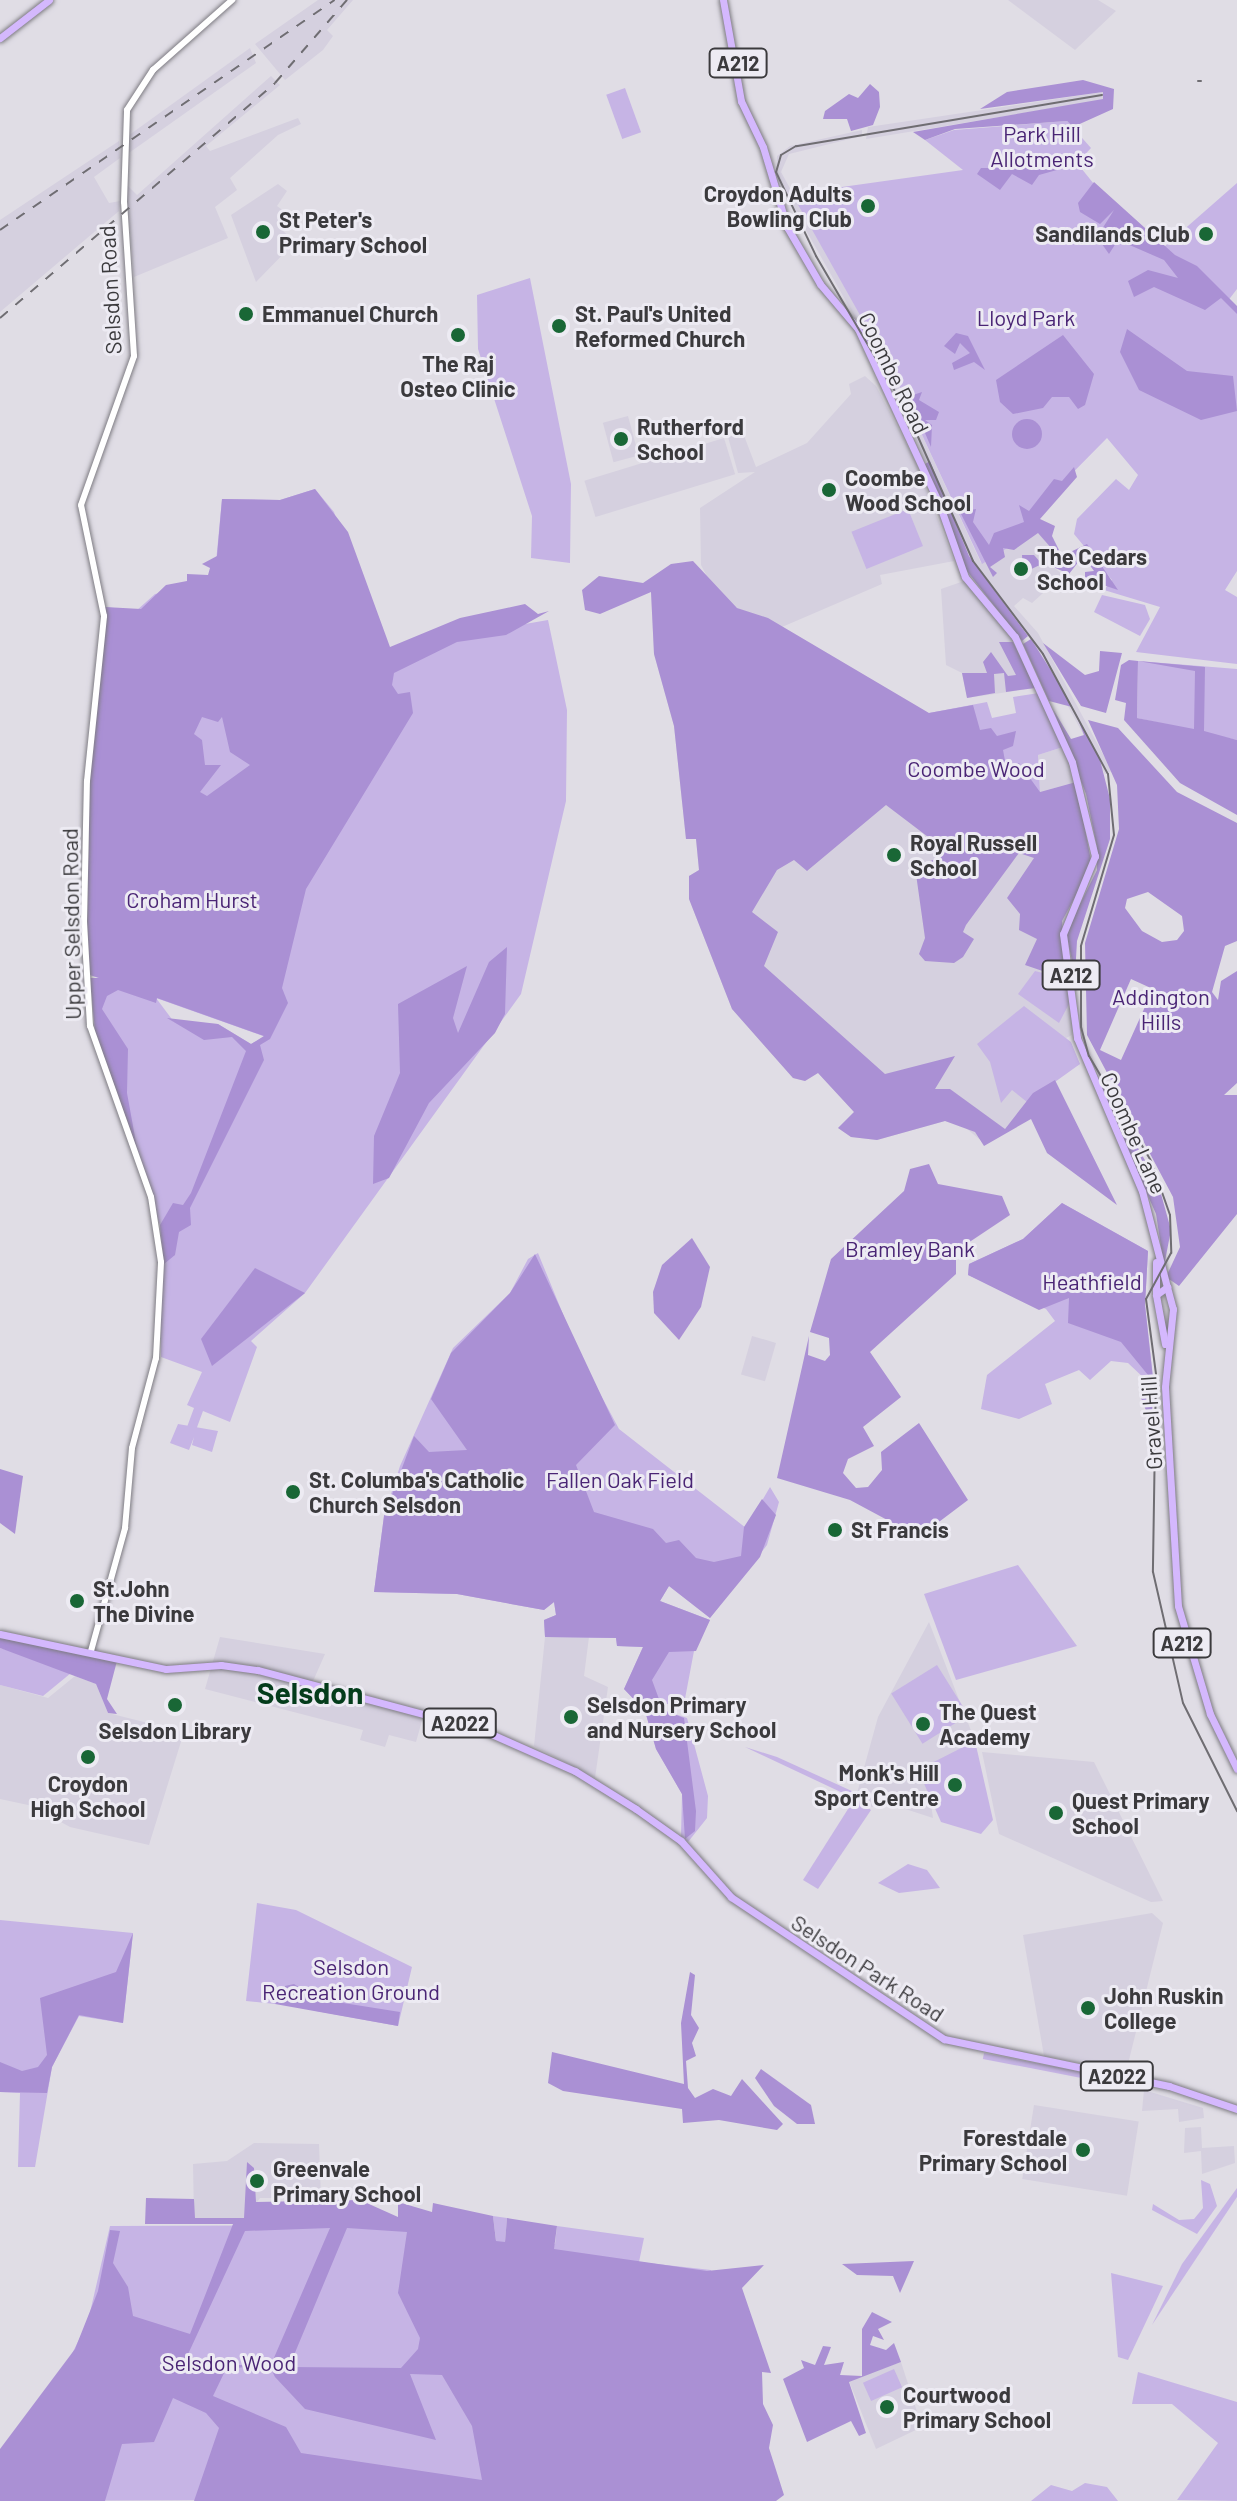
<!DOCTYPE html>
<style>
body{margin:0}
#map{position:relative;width:1237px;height:2501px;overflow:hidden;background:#e0dde5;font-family:Barlow,sans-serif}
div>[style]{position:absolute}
.built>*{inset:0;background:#d5d0df;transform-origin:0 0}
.green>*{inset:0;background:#c6b4e5;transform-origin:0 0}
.forest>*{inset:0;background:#aa90d4}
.round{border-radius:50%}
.roads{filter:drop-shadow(0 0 2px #7e7c83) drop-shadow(0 0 2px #7e7c83)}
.secondary>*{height:6px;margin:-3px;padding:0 3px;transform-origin:3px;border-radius:3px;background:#fff}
.primary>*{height:7px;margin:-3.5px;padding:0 3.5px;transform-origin:3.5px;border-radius:3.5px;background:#d4b8fd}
.tram>*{height:2px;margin:-1px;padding:0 1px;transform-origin:1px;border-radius:1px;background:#6f6d72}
.rail>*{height:2px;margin-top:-1px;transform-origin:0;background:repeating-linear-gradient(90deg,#6f6d72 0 10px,transparent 0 20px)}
.dots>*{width:22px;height:22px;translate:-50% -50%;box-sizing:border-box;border:4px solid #edebf3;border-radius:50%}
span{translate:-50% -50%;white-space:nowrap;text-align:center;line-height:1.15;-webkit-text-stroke:6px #edebf3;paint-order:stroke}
.shield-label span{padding:2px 6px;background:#edebf3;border:2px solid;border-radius:6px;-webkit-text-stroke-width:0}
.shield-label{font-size:20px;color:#3b3a3d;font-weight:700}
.park-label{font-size:22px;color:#4a2575}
.poi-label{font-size:22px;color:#3b3a3d;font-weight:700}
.right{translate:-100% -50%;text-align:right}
.left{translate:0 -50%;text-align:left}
.street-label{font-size:22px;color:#3b3a3d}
.district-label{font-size:30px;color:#043c1b;font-weight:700}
</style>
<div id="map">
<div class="built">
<i style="clip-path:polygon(318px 0,353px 0,327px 30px,333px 36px,323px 50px,285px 80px,255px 44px)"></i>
<i style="clip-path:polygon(1008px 0,1098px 0,1116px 11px,1075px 50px)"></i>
<i style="clip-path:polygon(250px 48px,256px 63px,126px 155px,125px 138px)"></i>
<i style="clip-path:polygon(271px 76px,280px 85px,206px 146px,210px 151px,298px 118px,301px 124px,278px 135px,230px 178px,237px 190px,215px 207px,228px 238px,134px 277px,126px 184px,137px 195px)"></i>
<i style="clip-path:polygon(1103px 92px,1103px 99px,1091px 102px,866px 139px,868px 127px)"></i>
<i style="clip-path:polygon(862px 130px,862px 136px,789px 154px,781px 172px,897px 381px,981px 563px,1043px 528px,1054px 539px,1044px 559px,1063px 575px,1032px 603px,1023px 598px,1014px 606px,1038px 633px,1112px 771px,1105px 774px,1031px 639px,969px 556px,883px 367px,776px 177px,777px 156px,790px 146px)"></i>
<i style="clip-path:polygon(119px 141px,120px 158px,94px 177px,109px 203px,120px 201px,119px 211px,0 312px,0 220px)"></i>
<i style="clip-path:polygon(278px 184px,287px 191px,277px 206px,292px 217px,282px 230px,295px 242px,256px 282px,231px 215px)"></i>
<i style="clip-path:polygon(865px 376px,876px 386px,915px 460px,954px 561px,880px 575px,882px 584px,782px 627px,737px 608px,714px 590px,701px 565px,700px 508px,755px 472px,738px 473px,728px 437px,743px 433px,756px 467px,807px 443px,851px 394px,849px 384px)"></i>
<i style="left:628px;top:416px;width:41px;height:26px;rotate:75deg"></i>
<i style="left:724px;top:438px;width:38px;height:146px;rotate:73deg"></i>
<i style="clip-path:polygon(964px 581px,1012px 635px,1035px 688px,967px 698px,962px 673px,946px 665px,941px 589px)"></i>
<i style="clip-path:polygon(651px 592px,1086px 879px,1060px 934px,1072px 1001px,1072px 1035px,1066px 1038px,1080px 1064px,1033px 1093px,1005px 1129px,979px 1139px,960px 1123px,945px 1121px,877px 1140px,851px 1137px,838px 1128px,854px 1112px,818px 1073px,805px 1081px,793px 1078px,732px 1009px,689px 899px,689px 876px,699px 870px,696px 839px,686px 839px,674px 726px,654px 654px)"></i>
<i style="clip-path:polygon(1063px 747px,1076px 782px,1040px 792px,1038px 755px)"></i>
<i style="left:752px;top:1336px;width:25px;height:40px;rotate:16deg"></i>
<i style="clip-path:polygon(929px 1622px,975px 1741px,929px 1789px,933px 1818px,890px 1804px,871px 1807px,856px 1797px,878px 1717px)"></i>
<i style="clip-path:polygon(557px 1634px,589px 1637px,584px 1676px,608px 1687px,595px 1778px,534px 1746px,545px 1637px)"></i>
<i style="clip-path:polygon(220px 1637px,325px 1654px,310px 1688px,423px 1717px,416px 1742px,389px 1735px,385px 1747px,360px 1740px,363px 1730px,205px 1689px)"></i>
<i style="clip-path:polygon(75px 1676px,96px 1684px,108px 1713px,184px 1732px,149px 1845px,70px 1827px,59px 1821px,61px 1812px,0 1799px,0 1685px,48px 1698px)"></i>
<i style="clip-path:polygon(982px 1752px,1094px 1762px,1163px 1901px,1151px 1902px,999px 1834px)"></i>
<i style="clip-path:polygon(1152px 1913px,1163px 1923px,1126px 2072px,1044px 2056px,1023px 1935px)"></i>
<i style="clip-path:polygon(1144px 2090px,1203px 2108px,1204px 2118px,1179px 2122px,1178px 2109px,1142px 2111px)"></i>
<i style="left:1034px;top:2105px;width:106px;height:75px;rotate:9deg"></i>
<i style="clip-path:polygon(1201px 2127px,1202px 2148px,1234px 2146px,1235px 2163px,1202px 2174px,1201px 2151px,1184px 2153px,1185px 2128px)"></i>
<i style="clip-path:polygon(254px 2143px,319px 2144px,321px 2198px,260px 2198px,245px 2218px,194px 2218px,193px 2164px,227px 2161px)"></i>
<i style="clip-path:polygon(901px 2362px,922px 2427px,876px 2449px,849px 2381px)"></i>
</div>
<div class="green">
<i style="left:625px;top:88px;width:47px;height:20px;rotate:70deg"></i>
<i style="clip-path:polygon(1067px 121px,1091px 148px,1077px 163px,1102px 194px,1164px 247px,1237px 183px,1237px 289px,1227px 302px,1237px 310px,1237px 571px,1225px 590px,1237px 597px,1237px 664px,1136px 652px,1160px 607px,1104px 590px,1112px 580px,1074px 534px,1077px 519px,1116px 479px,1129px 490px,1138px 475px,1107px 438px,1032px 514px,1017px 542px,982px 564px,897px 381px,792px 194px,963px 170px,925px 140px,954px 130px)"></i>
<i style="clip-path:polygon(530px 278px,571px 484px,570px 563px,531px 558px,532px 516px,478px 349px,477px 295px)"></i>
<i style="clip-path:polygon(evenodd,315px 489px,334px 512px,386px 671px,480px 632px,548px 620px,567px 710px,566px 801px,521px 994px,305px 1293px,251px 1341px,257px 1347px,230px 1422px,203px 1411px,196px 1430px,187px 1427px,194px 1408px,187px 1405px,202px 1372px,161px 1357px,160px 1225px,96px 1041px,90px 978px,99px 978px,90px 975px,87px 883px,105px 607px,136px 611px,155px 594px,214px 583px,222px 499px,280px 500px,315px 489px,156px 998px,263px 1036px,264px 1037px,251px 1044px,218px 1024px,174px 1022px,156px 998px)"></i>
<i style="left:908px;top:509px;width:40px;height:61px;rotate:68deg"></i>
<i style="clip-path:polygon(1102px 595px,1145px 605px,1150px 619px,1140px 636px,1094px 612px)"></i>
<i style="clip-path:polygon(1138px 661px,1237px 669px,1237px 740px,1137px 718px)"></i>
<i style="clip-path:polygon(1039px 693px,1063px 747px,1038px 755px,1040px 792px,1088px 842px,929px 713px,987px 702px,992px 718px,1016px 713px,1013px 697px)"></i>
<i style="clip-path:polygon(1035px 971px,1066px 979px,1070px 1002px,1059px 1023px,1018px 994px)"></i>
<i style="clip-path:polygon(1024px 1006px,1071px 1042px,1080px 1064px,1027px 1102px,1012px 1090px,1001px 1103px,990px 1062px,977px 1044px)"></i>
<i style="clip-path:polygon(1062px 1203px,1148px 1251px,1145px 1305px,1153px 1377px,1146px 1380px,1128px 1363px,1111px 1361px,1090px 1380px,1079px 1370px,1045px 1384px,1052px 1404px,1019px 1419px,981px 1409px,987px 1375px,1055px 1321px,1046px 1309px,968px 1275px,969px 1264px,1023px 1239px)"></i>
<i style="clip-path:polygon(538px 1253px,581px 1358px,619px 1429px,746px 1528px,770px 1487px,779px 1502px,767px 1545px,710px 1618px,669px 1586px,660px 1601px,710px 1620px,694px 1651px,684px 1704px,663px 1704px,663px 1710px,687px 1718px,708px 1796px,707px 1818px,688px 1842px,681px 1836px,682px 1794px,656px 1749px,645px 1711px,624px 1689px,643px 1647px,617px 1646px,616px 1638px,545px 1637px,544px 1620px,556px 1615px,554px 1602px,544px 1610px,457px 1594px,374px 1592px,384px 1516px,400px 1466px,453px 1348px,510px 1293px,528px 1259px)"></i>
<i style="clip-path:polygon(178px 1424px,218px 1431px,212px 1452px,192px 1445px,194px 1437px,189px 1450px,170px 1443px)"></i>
<i style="clip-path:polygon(1018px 1565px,1077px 1646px,956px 1680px,924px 1594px)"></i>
<i style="clip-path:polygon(0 1648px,46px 1661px,71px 1673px,43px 1696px,0 1685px)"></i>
<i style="left:937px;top:1665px;width:59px;height:54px;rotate:58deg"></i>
<i style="clip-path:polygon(975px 1741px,993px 1820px,981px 1834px,941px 1822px,918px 1770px)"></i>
<i style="clip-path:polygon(745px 1747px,777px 1757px,854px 1792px,847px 1795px)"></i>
<i style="clip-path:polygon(855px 1798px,871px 1810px,818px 1889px,803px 1880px)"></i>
<i style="clip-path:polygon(908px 1864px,927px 1870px,940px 1888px,899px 1893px,878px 1883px)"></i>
<i style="clip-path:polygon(257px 1903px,296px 1910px,412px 1967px,398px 2026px,316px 2011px,285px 1986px,275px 2004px,246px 2001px)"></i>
<i style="clip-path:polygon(0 1920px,133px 1933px,123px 2023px,79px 2016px,52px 2067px,35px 2167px,18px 2167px,20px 2093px,0 2092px)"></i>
<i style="left:984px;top:2053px;width:163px;height:6px;rotate:11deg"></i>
<i style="clip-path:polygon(1201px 2180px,1210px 2184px,1217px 2206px,1197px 2234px,1152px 2210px,1153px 2204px,1179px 2220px,1194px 2219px,1203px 2208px)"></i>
<i style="clip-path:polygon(1237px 2188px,1237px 2197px,1152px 2325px,1182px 2264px)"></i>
<i style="clip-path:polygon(493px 2216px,507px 2218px,505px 2242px,555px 2244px,557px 2226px,644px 2238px,639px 2262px,711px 2270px,780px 2498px,0 2501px,35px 2404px,70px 2358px,88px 2321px,110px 2226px,396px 2225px,496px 2240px)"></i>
<i style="clip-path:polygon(1111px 2273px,1163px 2286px,1128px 2360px,1118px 2357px)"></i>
<i style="left:894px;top:2369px;width:20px;height:34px;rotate:66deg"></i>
<i style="clip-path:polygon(1138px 2372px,1237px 2402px,1237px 2501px,1177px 2500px,1218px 2443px,1172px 2404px,1132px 2404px)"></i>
<i style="clip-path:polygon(1085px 2483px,1107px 2487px,1118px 2501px,1031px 2501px,1051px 2485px,1072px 2491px)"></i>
</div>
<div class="forest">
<i style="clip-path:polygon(1083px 80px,1114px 89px,1113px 109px,1073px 127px,1067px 121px,955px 129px,925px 140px,913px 132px,1103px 99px,1103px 92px,980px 109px,1007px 92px)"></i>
<i style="clip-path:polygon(870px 84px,879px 92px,880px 107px,873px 125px,851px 131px,847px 119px,823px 119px,825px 111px,849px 94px,858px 98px)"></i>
<i style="clip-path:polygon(981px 168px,1064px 168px,1039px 175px,1032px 185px,1012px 174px,1000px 190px,977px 174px)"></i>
<i style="clip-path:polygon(1094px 182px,1175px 255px,1197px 266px,1237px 306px,1237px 314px,1221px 298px,1205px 310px,1154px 287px,1134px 297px,1128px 281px,1148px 270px,1178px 278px,1164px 260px,1118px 240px,1109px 254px,1097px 237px,1114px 210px,1100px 224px,1080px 212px,1078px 203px)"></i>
<i style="clip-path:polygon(1127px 329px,1187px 371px,1233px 376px,1237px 411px,1201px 420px,1139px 390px,1120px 352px)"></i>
<i style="clip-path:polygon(956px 333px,968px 336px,985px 370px,974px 362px,954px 370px,952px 363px,970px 353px,960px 343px,955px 354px,944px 346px)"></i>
<i style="clip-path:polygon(1063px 335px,1094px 374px,1085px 405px,1078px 409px,1069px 397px,1052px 397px,1043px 408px,1013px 414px,1000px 402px,996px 380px)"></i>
<i style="clip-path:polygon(905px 386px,913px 395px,922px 392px,919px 400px,939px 412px,936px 420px,925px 420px,932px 425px,931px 447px)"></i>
<i class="round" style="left:1012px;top:419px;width:30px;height:30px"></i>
<i style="clip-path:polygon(930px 461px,969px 556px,1028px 636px,1022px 641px,963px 566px,925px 464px)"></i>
<i style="clip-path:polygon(1074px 467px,1077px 477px,1040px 519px,1055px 526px,1052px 536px,1062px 556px,1087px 544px,1118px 590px,1085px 579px,1085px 572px,1094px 571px,1083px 556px,1069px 574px,1044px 563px,1023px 573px,1022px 555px,1034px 555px,1041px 563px,1052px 549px,1038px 533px,1014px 550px,1003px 548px,1005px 557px,990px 567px,997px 573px,993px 577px,960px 512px,976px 509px,973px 522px,989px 545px,994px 533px,1024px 522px,1019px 505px,1029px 511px,1054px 479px,1062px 481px)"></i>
<i style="clip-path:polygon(evenodd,315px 489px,348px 532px,390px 647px,460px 618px,525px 604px,538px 614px,549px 611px,506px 635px,457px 642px,394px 673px,392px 685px,398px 694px,410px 692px,413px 713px,306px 889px,282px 988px,288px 1003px,270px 1039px,260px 1045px,264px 1060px,190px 1208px,191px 1225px,179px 1232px,175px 1255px,164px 1264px,160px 1225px,173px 1203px,183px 1205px,191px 1193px,246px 1051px,232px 1037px,204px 1040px,167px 1018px,218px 1024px,251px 1044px,264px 1036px,157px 998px,156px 1003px,118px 990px,107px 996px,102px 1009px,128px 1049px,127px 1093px,137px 1148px,96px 1041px,90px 978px,99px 978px,90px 975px,87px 934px,90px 775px,105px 607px,141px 609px,166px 585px,187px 581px,187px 574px,208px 575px,210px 568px,202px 564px,217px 556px,222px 499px,280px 500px,315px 489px,202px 717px,218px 722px,222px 717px,230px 752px,250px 765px,207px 796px,200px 792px,221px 765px,205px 765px,202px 740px,194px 734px,202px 717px)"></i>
<i style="clip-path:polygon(693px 561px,737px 608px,768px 618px,929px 713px,973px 705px,980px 730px,991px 728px,997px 736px,1016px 731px,1013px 746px,1003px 750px,1006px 766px,1019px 763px,1040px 792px,1076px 782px,1092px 866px,1062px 921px,1066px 979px,1025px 965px,1037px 939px,1019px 930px,1020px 914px,1007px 898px,1034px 858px,1019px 853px,966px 925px,963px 932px,974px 939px,963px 957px,954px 963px,925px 961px,919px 954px,925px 938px,915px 867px,933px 860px,940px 846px,886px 805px,807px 871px,794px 860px,777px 870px,752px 912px,778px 932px,764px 966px,885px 1074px,955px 1056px,935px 1089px,950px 1089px,1005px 1129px,1033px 1093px,1055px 1080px,1117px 1205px,1047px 1153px,1031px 1119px,984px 1146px,975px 1132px,945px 1121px,877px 1140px,851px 1137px,838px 1128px,854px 1112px,818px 1073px,805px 1081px,793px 1078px,732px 1009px,689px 899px,689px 876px,699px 870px,696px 839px,686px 839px,674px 726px,654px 654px,651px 592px,600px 614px,585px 610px,582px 590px,599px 576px,643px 583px,671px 564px)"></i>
<i style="clip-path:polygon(1031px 639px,1050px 669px,1072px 707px,1049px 701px,1023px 644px)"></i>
<i style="clip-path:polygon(999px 642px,1013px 642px,1035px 688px,1006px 692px,1004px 673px,994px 674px,995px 693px,967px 698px,962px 673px,987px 673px,983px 662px,991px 652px,1008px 676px,1016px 675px)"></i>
<i style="clip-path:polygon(1043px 643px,1085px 675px,1099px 671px,1100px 651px,1122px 653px,1106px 713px,1081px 706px)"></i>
<i style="clip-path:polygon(1129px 660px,1138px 661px,1137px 718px,1194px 729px,1195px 671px,1138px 661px,1205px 667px,1204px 731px,1237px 740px,1237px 815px,1180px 783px,1124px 720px,1126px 703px,1115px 700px,1121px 665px)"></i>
<i style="clip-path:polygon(1053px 709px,1071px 739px,1084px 735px,1075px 712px,1100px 760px,1110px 799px,1110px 839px,1077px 941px,1075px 975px,1066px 932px,1097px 870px,1097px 847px,1086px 794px)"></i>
<i style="clip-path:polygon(evenodd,1088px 720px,1118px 728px,1177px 792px,1237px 823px,1237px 941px,1225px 946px,1212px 992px,1218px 1000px,1221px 981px,1237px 971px,1237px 1083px,1224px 1095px,1237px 1095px,1237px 1214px,1179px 1286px,1166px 1277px,1180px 1247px,1173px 1197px,1087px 1035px,1085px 943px,1119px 829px,1117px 785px,1088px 720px,1148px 892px,1182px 916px,1184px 931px,1177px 940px,1162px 942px,1142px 931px,1125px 908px,1127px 899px,1148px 892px,1088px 720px,1131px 979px,1153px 989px,1121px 1060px,1100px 1050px,1131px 979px)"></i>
<i style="clip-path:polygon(507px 947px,505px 1014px,495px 1033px,429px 1103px,389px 1178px,373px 1184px,374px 1136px,400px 1073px,398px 1004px,467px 966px,453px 1018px,458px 1033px,489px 962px)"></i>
<i style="clip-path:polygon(1090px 1064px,1158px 1183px,1171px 1230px,1164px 1266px,1156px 1214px)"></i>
<i style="clip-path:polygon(929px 1164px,938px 1184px,1002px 1196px,1010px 1215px,956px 1251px,956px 1274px,870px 1352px,901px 1397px,863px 1427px,874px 1446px,848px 1459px,843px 1473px,856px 1488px,868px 1487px,882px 1470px,881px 1452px,919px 1423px,968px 1500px,919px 1537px,850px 1500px,777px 1478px,809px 1336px,808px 1355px,825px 1361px,830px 1355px,829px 1338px,810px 1332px,831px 1259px,904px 1191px,910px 1169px)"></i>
<i style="clip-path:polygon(1062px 1203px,1148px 1251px,1145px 1305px,1154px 1388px,1151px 1423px,1141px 1398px,1148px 1375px,1121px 1342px,1068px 1323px,1069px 1298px,1039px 1310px,968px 1275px,969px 1264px,1023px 1239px)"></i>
<i style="clip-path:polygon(692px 1238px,710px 1267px,701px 1307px,679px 1340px,654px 1313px,653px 1292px,662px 1265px)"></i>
<i style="clip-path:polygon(535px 1254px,615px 1425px,576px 1465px,594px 1512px,653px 1529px,666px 1543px,679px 1540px,696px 1558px,714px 1562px,741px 1556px,744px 1527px,762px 1499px,776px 1515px,760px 1557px,710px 1618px,669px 1586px,660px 1601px,710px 1620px,696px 1651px,669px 1652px,652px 1680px,663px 1710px,684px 1718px,696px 1811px,695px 1831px,685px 1839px,682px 1794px,656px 1749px,645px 1711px,624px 1689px,643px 1647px,617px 1646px,616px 1638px,545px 1637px,544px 1620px,556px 1615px,554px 1602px,544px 1610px,457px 1594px,374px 1592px,384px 1516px,414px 1436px,429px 1452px,467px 1450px,431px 1399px,451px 1353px,510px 1293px)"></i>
<i style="clip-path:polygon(255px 1268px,305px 1293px,212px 1366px,201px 1339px)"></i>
<i style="clip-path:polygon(0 1469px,23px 1476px,15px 1534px,0 1523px)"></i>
<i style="clip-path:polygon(0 1638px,117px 1661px,107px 1699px,117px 1714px,108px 1713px,96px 1684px,0 1648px)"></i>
<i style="clip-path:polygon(133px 1933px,123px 2023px,79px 2015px,52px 2067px,47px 2093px,0 2092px,0 2062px,22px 2071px,38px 2067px,47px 2055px,40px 1998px,116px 1972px)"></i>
<i style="clip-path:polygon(690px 1972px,695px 1975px,691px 2015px,699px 2028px,692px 2043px,696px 2056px,686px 2061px,688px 2088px,695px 2098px,713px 2089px,731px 2096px,742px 2079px,783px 2124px,777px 2130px,719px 2120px,683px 2123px,682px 2109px,563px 2091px,548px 2083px,552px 2052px,684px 2084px,681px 2023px)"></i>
<i style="clip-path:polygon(294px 1984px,318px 1999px,400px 2012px,398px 2026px,275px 2004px,285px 1986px)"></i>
<i style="clip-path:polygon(761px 2069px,811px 2105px,815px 2124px,797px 2124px,774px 2106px,755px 2078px)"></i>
<i style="clip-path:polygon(evenodd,247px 2162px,254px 2168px,256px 2202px,360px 2200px,398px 2217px,398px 2202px,432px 2212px,433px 2203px,493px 2216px,496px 2241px,505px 2242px,507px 2218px,557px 2226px,554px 2249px,707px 2271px,764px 2265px,742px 2288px,771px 2373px,762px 2372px,763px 2404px,773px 2425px,769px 2448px,784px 2495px,776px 2501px,194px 2501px,219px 2428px,206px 2413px,173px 2398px,154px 2442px,122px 2444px,105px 2501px,0 2501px,0 2449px,75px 2349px,98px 2291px,110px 2230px,120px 2231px,113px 2263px,128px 2287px,133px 2316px,190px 2334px,233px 2224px,145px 2224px,146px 2198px,194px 2199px,195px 2218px,244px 2218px,247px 2162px,330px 2228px,270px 2367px,275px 2377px,305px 2409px,436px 2440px,410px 2374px,442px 2375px,472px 2426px,482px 2480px,301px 2453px,286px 2427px,213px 2396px,226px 2369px,266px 2365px,183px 2365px,245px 2231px,330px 2228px,247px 2162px,347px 2228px,407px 2232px,398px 2293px,420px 2338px,418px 2349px,401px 2368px,289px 2367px,347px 2228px)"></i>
<i style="clip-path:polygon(914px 2261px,900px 2293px,893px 2276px,857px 2275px,842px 2264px)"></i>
<i style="clip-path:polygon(872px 2312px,892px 2322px,878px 2329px,884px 2340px,873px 2336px,870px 2345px,886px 2350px,894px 2343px,901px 2362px,849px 2382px,866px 2433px,859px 2436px,851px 2421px,807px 2442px,783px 2379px,804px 2368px,801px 2360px,815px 2365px,823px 2346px,831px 2347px,824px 2365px,844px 2362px,840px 2375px,862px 2376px,862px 2329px)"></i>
</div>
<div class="roads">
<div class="secondary">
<i style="left:91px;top:1651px;width:128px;rotate:-74.5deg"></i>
<i style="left:125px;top:1528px;width:80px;rotate:-85deg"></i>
<i style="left:132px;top:1448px;width:93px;rotate:-75.1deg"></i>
<i style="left:156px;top:1358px;width:96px;rotate:-87deg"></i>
<i style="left:161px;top:1262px;width:66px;rotate:-98.7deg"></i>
<i style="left:151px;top:1197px;width:182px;rotate:-109.6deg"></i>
<i style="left:90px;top:1026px;width:105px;rotate:-93.3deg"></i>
<i style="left:84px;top:921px;width:140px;rotate:-88.8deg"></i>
<i style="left:87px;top:781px;width:166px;rotate:-84.1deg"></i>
<i style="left:104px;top:616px;width:113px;rotate:-101.7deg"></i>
<i style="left:81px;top:505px;width:158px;rotate:-70.4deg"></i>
<i style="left:134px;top:356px;width:154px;rotate:-93.7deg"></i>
<i style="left:124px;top:202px;width:92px;rotate:-88.1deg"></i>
<i style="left:127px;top:110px;width:48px;rotate:-57deg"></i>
<i style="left:153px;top:70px;width:106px;rotate:-41.5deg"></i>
</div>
<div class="primary">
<i style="left:723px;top:0;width:103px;rotate:79.9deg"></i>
<i style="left:741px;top:101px;width:51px;rotate:64.4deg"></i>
<i style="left:763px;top:147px;width:84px;rotate:73.3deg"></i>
<i style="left:787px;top:227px;width:66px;rotate:59.9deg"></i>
<i style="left:820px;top:284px;width:59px;rotate:49.8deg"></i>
<i style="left:858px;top:329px;width:195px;rotate:65.1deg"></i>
<i style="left:940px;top:506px;width:75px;rotate:70.6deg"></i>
<i style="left:965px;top:577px;width:78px;rotate:50.2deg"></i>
<i style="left:1015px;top:637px;width:137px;rotate:65.5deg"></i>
<i style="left:1072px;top:762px;width:97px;rotate:76.3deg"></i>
<i style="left:1095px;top:856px;width:84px;rotate:112.3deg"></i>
<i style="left:1063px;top:934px;width:105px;rotate:82.3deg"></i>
<i style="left:1077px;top:1038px;width:166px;rotate:67deg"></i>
<i style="left:1142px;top:1191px;width:99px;rotate:75.4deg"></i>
<i style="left:0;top:38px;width:62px;rotate:-37.8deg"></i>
<i style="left:1156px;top:1262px;width:31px;rotate:90deg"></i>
<i style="left:1165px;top:1344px;width:50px;rotate:-100.4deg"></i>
<i style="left:1156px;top:1295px;width:14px;rotate:-36deg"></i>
<i style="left:1167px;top:1287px;width:23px;rotate:75deg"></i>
<i style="left:1173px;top:1309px;width:78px;rotate:95.9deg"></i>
<i style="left:1165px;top:1387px;width:219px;rotate:86.6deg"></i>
<i style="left:1178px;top:1606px;width:113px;rotate:73.5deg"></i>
<i style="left:1210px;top:1714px;width:61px;rotate:63.9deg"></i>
<i style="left:0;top:1634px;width:170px;rotate:11.9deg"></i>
<i style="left:166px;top:1669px;width:55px;rotate:-4.2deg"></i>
<i style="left:221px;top:1665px;width:37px;rotate:8deg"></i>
<i style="left:258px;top:1670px;width:230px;rotate:14.9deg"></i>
<i style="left:480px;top:1729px;width:104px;rotate:23.9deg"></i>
<i style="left:575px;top:1771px;width:72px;rotate:31.9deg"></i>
<i style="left:636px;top:1809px;width:55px;rotate:35.4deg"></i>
<i style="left:681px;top:1841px;width:75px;rotate:48.2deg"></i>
<i style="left:731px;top:1897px;width:256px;rotate:33.7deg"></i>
<i style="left:944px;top:2039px;width:230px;rotate:11.8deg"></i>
<i style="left:1169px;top:2086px;width:72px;rotate:18.7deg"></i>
</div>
</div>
<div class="tram">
<i style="left:1198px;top:81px;width:3px"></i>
<i style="left:1102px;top:95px;width:310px;rotate:170.5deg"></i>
<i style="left:796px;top:146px;width:17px;rotate:149deg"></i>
<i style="left:781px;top:155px;width:18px;rotate:106deg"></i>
<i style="left:776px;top:172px;width:93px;rotate:64.5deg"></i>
<i style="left:816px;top:256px;width:181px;rotate:59.7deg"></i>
<i style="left:907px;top:412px;width:163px;rotate:66.1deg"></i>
<i style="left:973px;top:561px;width:116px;rotate:53deg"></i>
<i style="left:1043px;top:654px;width:136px;rotate:61.6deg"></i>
<i style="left:1108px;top:774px;width:61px;rotate:84.4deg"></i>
<i style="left:1114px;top:835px;width:116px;rotate:106.6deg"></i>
<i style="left:1081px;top:946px;width:81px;rotate:90deg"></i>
<i style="left:1081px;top:1027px;width:30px;rotate:75deg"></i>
<i style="left:1089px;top:1056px;width:122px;rotate:59.4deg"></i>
<i style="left:1151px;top:1161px;width:57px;rotate:70.6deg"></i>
<i style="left:1170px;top:1215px;width:38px;rotate:88deg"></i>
<i style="left:1171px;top:1253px;width:52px;rotate:118.5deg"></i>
<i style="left:1146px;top:1299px;width:76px;rotate:82.4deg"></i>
<i style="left:1156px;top:1374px;width:198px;rotate:90.9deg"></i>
<i style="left:1153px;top:1572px;width:134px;rotate:77.1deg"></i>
<i style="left:1183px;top:1703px;width:121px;rotate:63.4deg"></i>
</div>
<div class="rail">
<i style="left:0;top:230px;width:406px;rotate:-34.5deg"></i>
<i style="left:0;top:318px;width:362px;rotate:-40.5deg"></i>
<i style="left:275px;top:83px;width:110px;rotate:-49.1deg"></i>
</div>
<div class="dots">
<i style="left:868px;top:206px;background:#196736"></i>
<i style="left:263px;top:232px;background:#196736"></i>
<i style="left:1206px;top:234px;background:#196736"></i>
<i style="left:246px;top:314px;background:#196736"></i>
<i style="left:559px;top:326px;background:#196736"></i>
<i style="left:458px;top:335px;background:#196736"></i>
<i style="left:621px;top:439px;background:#196736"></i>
<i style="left:829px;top:490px;background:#196736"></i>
<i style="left:1021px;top:569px;background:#196736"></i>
<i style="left:894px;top:855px;background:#196736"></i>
<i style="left:293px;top:1492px;background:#196736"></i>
<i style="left:835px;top:1530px;background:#196736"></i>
<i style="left:77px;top:1601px;background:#196736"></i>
<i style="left:175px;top:1705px;background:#196736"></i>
<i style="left:571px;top:1717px;background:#196736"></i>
<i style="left:923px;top:1724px;background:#196736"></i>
<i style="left:88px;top:1757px;background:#196736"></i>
<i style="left:955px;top:1785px;background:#196736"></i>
<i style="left:1056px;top:1813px;background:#196736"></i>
<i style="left:1088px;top:2008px;background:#196736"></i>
<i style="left:1083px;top:2150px;background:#196736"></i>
<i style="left:257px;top:2181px;background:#196736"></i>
<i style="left:887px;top:2407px;background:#196736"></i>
</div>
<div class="shield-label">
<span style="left:738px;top:63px">A212</span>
<span style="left:1071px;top:975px">A212</span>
<span style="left:1182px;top:1643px">A212</span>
<span style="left:460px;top:1723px">A2022</span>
<span style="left:1117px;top:2076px">A2022</span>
</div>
<div class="park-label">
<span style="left:1042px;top:146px">Park Hill<br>Allotments</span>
<span style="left:1026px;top:318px">Lloyd Park</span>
<span style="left:976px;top:769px">Coombe Wood</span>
<span style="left:192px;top:900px">Croham Hurst</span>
<span style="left:1161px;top:1009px">Addington<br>Hills</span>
<span style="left:910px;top:1249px">Bramley Bank</span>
<span style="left:1092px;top:1282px">Heathfield</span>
<span style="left:620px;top:1480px">Fallen Oak Field</span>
<span style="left:351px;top:1979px">Selsdon<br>Recreation Ground</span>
<span style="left:229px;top:2363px">Selsdon Wood</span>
</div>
<div class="poi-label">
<span class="right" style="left:852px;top:206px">Croydon Adults<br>Bowling Club</span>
<span class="left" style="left:279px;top:232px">St Peter's<br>Primary School</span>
<span class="right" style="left:1190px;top:234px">Sandilands Club</span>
<span class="left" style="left:575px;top:326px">St. Paul's United<br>Reformed Church</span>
<span class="left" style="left:262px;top:314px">Emmanuel Church</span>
<span style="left:458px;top:376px">The Raj<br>Osteo Clinic</span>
<span class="left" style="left:637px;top:439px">Rutherford<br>School</span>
<span class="left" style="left:845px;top:490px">Coombe<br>Wood School</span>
<span class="left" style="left:1037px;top:569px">The Cedars<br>School</span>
<span class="left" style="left:910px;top:855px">Royal Russell<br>School</span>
<span class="left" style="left:309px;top:1492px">St. Columba's Catholic<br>Church Selsdon</span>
<span class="left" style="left:851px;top:1530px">St Francis</span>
<span class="left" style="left:93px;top:1601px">St.John<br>The Divine</span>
<span class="left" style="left:587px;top:1717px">Selsdon Primary<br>and Nursery School</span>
<span class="left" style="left:939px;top:1724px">The Quest<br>Academy</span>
<span style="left:175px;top:1731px">Selsdon Library</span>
<span class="right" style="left:939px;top:1785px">Monk's Hill<br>Sport Centre</span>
<span style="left:88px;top:1796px">Croydon<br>High School</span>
<span class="left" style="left:1072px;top:1813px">Quest Primary<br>School</span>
<span class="left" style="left:1104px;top:2008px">John Ruskin<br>College</span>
<span class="right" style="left:1067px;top:2150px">Forestdale<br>Primary School</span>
<span class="left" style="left:273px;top:2181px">Greenvale<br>Primary School</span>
<span class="left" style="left:903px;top:2407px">Courtwood<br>Primary School</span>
</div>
<div class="street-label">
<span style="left:110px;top:290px;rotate:-93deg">Selsdon Road</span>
<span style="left:894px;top:373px;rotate:64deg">Coombe Road</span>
<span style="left:71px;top:924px;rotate:-91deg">Upper Selsdon Road</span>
<span style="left:1134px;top:1133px;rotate:66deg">Coombe Lane</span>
<span style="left:1151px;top:1423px;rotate:-94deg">Gravel Hill</span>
<span style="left:868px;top:1968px;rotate:33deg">Selsdon Park Road</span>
</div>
<div class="district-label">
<span style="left:310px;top:1692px">Selsdon</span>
</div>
</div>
